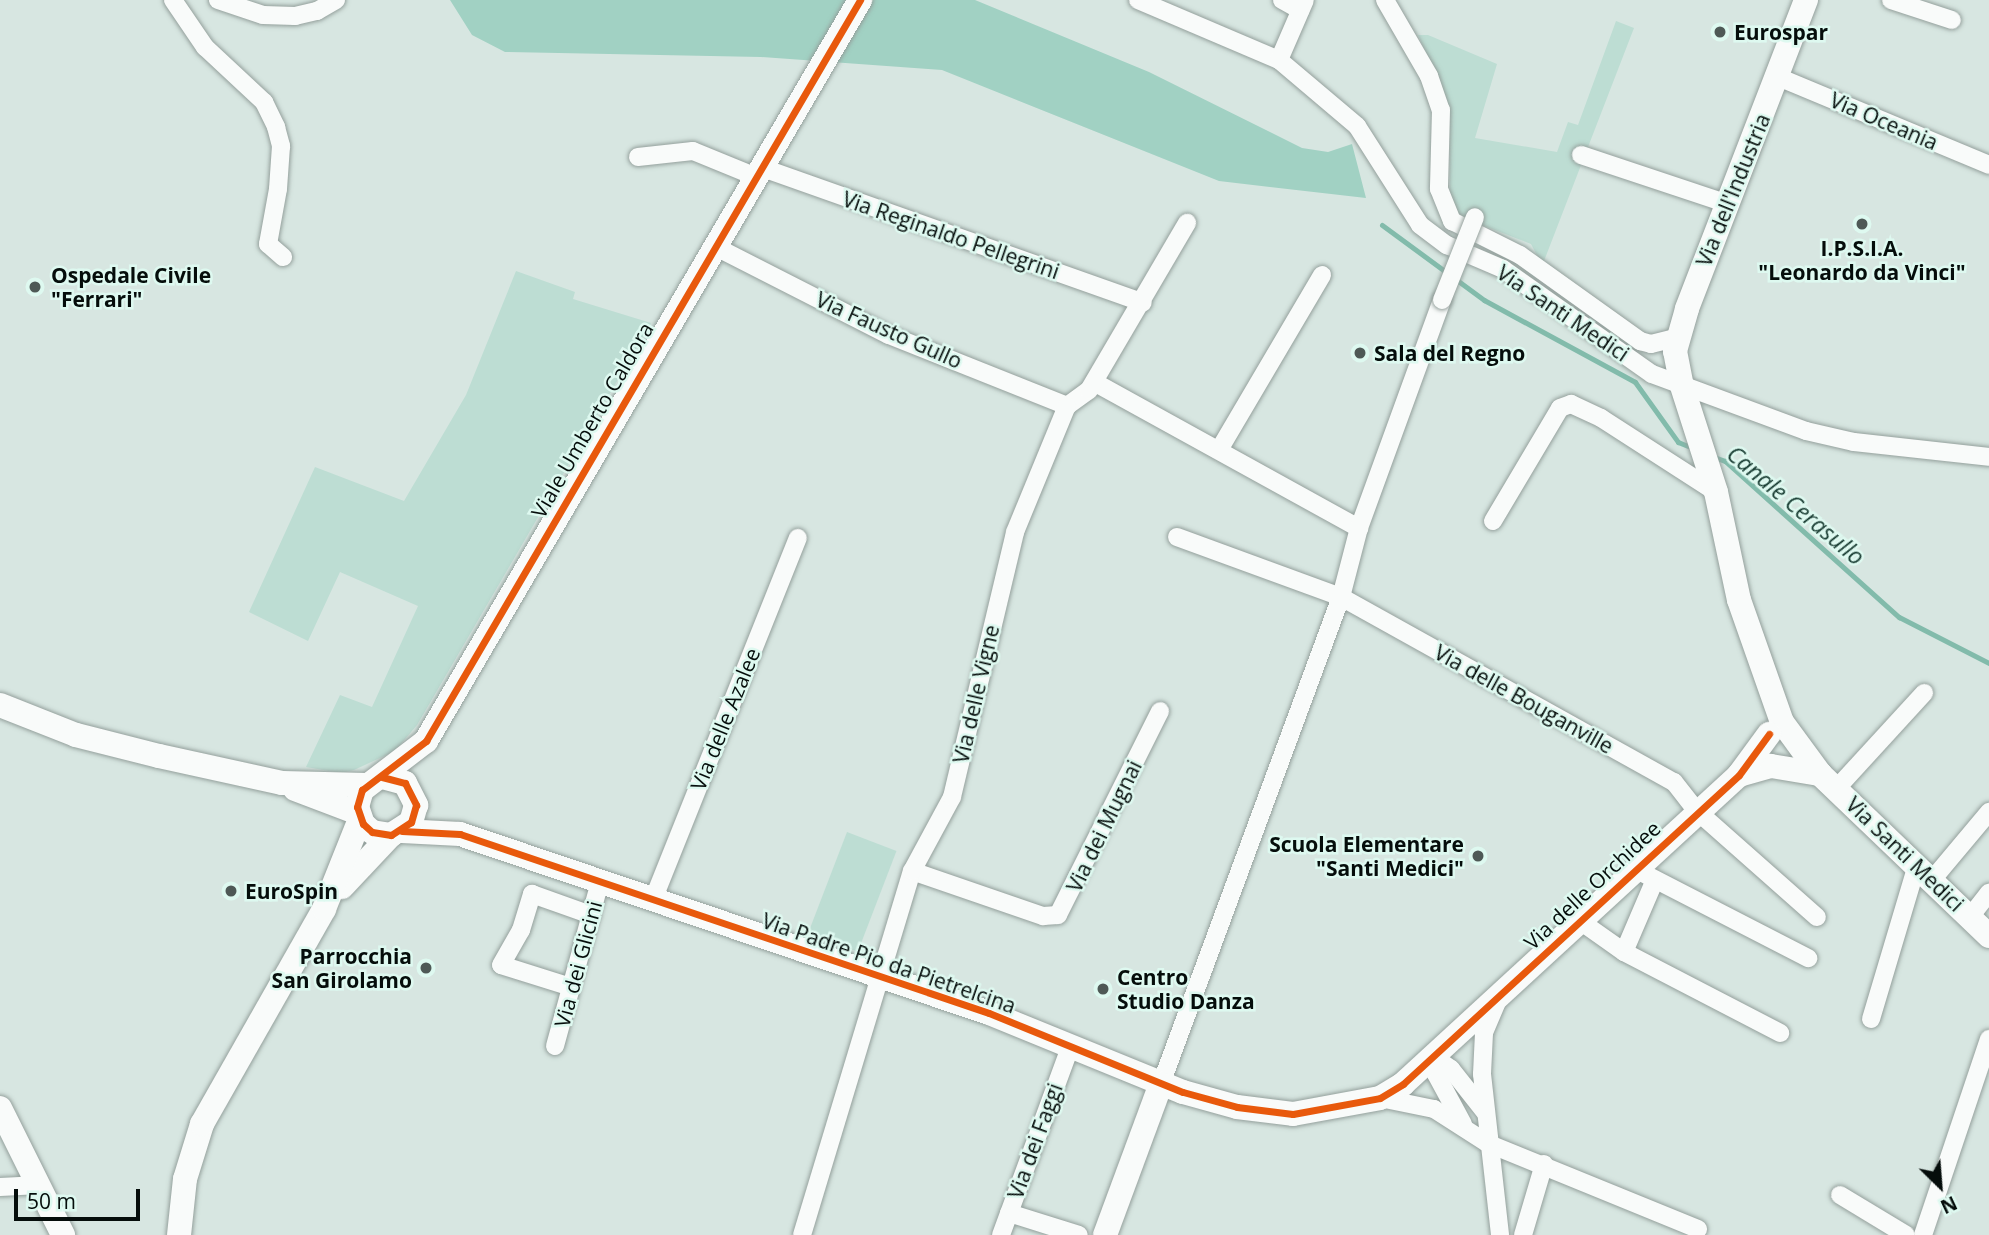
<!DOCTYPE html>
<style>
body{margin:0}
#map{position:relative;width:1989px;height:1235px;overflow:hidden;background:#d7e6e1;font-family:"Open Sans",sans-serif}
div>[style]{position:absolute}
.green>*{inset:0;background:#bdddd3;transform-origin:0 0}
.forest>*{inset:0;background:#a1d1c3}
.stream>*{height:5px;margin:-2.5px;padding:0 2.5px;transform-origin:2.5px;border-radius:2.5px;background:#82bbab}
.roads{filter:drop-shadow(0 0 2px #94a09c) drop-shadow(0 0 2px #94a09c)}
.street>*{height:18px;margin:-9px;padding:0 9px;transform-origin:9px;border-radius:9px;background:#f9fbfa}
.secondary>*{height:24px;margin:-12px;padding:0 12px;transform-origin:12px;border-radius:12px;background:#f9fbfa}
.bridges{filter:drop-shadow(0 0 2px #94a09c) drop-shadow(0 0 2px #94a09c)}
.street-bridge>*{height:18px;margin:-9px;padding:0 9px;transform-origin:9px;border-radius:9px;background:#f9fbfa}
.cycleway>*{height:7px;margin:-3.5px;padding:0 3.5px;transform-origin:3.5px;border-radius:3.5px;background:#e8590c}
.dots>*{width:19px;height:19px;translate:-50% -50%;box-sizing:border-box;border:4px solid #def9f0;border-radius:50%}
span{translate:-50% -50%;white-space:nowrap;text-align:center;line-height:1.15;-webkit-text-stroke:5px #def9f0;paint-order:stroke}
.poi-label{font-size:21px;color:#050d0b;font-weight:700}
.left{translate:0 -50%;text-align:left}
.right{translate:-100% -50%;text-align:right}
.street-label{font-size:21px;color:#050d0b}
.water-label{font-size:23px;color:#183c32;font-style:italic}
.north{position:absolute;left:1905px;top:1151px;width:70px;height:70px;-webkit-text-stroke:5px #def9f0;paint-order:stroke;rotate:155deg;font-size:19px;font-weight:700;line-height:28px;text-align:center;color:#050d0b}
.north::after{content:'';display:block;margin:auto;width:24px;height:32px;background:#050d0b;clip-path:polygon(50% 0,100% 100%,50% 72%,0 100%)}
.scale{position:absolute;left:14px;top:1189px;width:126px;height:32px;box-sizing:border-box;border:4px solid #050d0b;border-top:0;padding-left:9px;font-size:21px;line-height:24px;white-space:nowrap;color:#050d0b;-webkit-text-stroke:5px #def9f0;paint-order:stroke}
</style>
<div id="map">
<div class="green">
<i style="clip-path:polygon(1616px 21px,1634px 28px,1544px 261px,1540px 261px,1531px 244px,1456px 215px,1450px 194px,1450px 109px,1418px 35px,1428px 35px,1497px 64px,1475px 138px,1557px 152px,1568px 122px,1578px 125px)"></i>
<i style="clip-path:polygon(516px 271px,575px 292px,573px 299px,651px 323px,417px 725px,395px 751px,354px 770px,341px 773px,306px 767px,340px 695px,372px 707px,418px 606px,340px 572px,308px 641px,249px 612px,315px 467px,404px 501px,466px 395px)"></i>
<i style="left:847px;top:832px;width:53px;height:108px;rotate:21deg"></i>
</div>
<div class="forest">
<i style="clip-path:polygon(450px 0,975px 0,1149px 72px,1302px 148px,1328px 152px,1352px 144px,1366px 198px,1219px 181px,942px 70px,761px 57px,505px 52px,472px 35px)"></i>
</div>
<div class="stream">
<i style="left:1382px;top:225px;width:127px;rotate:36.3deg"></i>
<i style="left:1484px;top:300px;width:172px;rotate:28.5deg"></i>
<i style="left:1635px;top:382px;width:74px;rotate:54.4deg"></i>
<i style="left:1678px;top:442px;width:18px;rotate:22deg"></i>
<i style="left:1714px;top:457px;width:12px;rotate:20deg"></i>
<i style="left:1725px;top:461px;width:234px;rotate:41.9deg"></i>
<i style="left:1899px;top:617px;width:101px;rotate:27.1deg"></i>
</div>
<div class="roads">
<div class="street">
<i style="left:173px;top:0;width:57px;rotate:55.8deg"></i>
<i style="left:205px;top:47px;width:81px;rotate:43deg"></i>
<i style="left:264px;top:102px;width:28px;rotate:64deg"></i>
<i style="left:276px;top:127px;width:20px;rotate:75deg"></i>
<i style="left:281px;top:146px;width:43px;rotate:94deg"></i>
<i style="left:278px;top:189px;width:56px;rotate:100.3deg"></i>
<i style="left:268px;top:244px;width:20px;rotate:41deg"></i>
<i style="left:218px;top:0;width:47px;rotate:18.4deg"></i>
<i style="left:263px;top:15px;width:32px;rotate:2deg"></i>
<i style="left:295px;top:16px;width:23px;rotate:-13deg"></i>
<i style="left:317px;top:11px;width:22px;rotate:-30deg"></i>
<i style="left:1138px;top:0;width:153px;rotate:23.1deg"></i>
<i style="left:1279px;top:60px;width:102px;rotate:40.2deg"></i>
<i style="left:1357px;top:126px;width:117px;rotate:57.5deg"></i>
<i style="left:1420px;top:225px;width:34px;rotate:37deg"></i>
<i style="left:1447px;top:245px;width:61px;rotate:23.2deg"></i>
<i style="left:1503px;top:269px;width:182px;rotate:35.2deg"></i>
<i style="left:1652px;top:374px;width:164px;rotate:20.3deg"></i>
<i style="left:1806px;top:431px;width:49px;rotate:12.9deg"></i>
<i style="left:1854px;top:442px;width:136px;rotate:6.3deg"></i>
<i style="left:1282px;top:0;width:21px;rotate:29deg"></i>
<i style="left:1385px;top:0;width:88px;rotate:59.9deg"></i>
<i style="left:1429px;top:76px;width:36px;rotate:71deg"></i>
<i style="left:1441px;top:110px;width:79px;rotate:91.5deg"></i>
<i style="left:1439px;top:189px;width:35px;rotate:68deg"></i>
<i style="left:1452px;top:221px;width:76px;rotate:26.6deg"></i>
<i style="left:1520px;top:255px;width:148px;rotate:35.6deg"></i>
<i style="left:1640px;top:341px;width:11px;rotate:15deg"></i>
<i style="left:1651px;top:344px;width:29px;rotate:-14deg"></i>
<i style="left:1891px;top:0;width:64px;rotate:18.2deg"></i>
<i style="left:1279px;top:60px;width:65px;rotate:-66.6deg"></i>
<i style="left:1778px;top:77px;width:229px;rotate:22.6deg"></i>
<i style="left:1581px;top:155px;width:155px;rotate:18.4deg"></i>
<i style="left:638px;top:157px;width:55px;rotate:-6.2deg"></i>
<i style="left:693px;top:151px;width:66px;rotate:22.3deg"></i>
<i style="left:760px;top:167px;width:406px;rotate:19.5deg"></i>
<i style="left:714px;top:246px;width:196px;rotate:27deg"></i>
<i style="left:889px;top:335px;width:192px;rotate:21.7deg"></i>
<i style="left:1094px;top:382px;width:303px;rotate:28.9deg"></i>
<i style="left:1067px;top:406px;width:27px;rotate:-36deg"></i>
<i style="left:1089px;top:390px;width:194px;rotate:-59.6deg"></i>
<i style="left:1219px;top:450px;width:203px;rotate:-59.5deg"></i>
<i style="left:1493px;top:521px;width:131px;rotate:-59.3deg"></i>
<i style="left:1560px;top:408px;width:12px;rotate:-20deg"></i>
<i style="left:1571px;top:404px;width:33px;rotate:25deg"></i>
<i style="left:1601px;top:418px;width:137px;rotate:32.8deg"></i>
<i style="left:1177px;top:537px;width:175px;rotate:20.1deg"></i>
<i style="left:1341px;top:597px;width:381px;rotate:29.1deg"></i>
<i style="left:1674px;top:782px;width:37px;rotate:52deg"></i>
<i style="left:1697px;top:811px;width:160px;rotate:41.5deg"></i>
<i style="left:1837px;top:788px;width:129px;rotate:-47.5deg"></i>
<i style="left:1635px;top:869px;width:195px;rotate:27.2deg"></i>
<i style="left:912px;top:871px;width:139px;rotate:19deg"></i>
<i style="left:1043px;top:916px;width:15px;rotate:-4deg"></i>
<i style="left:1058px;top:915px;width:228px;rotate:-63.4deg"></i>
<i style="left:1932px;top:880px;width:89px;rotate:-50deg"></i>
<i style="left:653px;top:900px;width:390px;rotate:-68.2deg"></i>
<i style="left:1970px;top:917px;width:31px;rotate:-52deg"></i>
<i style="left:1580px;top:921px;width:54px;rotate:35.2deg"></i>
<i style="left:1624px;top:952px;width:176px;rotate:27.4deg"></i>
<i style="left:1624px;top:952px;width:76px;rotate:-66.8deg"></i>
<i style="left:571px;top:987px;width:73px;rotate:-162.6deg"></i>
<i style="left:501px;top:965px;width:40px;rotate:-60.3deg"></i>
<i style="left:521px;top:930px;width:38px;rotate:-73deg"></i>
<i style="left:532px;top:894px;width:63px;rotate:19.6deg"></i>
<i style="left:1497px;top:1002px;width:34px;rotate:113deg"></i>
<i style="left:1484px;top:1033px;width:41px;rotate:92.8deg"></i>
<i style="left:1482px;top:1074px;width:162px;rotate:83.6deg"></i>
<i style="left:1871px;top:1019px;width:161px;rotate:-73.4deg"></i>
<i style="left:555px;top:1046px;width:170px;rotate:-74.7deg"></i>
<i style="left:1161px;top:1084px;width:519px;rotate:-69.72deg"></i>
<i style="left:1341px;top:597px;width:71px;rotate:-75.4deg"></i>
<i style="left:1359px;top:528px;width:243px;rotate:-70deg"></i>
<i style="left:1380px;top:1098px;width:55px;rotate:11.5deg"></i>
<i style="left:1434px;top:1109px;width:63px;rotate:32.7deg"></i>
<i style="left:1487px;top:1143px;width:228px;rotate:22.2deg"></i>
<i style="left:1463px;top:1124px;width:57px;rotate:-118.4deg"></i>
<i style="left:1436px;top:1074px;width:17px;rotate:-97deg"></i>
<i style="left:1434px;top:1057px;width:21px;rotate:35deg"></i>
<i style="left:1451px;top:1069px;width:55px;rotate:51.7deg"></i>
<i style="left:0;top:1187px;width:40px;rotate:-2.9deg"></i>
<i style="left:1840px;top:1195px;width:77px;rotate:31.2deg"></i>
<i style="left:1009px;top:1213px;width:73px;rotate:17.4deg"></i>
<i style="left:802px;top:1235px;width:380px;rotate:-73.2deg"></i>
<i style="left:912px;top:871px;width:84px;rotate:-61.6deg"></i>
<i style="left:952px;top:797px;width:272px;rotate:-76.6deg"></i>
<i style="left:1015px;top:532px;width:136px;rotate:-67.6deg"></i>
<i style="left:1001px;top:1235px;width:200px;rotate:-69.8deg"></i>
<i style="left:1523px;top:1235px;width:74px;rotate:-73.5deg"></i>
<i style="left:1923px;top:1235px;width:207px;rotate:-71.4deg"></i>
</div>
<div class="secondary">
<i style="left:1806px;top:0;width:331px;rotate:111.1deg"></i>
<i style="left:1687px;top:309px;width:44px;rotate:105.9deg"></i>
<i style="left:1675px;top:351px;width:33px;rotate:79deg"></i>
<i style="left:1681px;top:383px;width:114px;rotate:72.2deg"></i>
<i style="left:1716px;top:492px;width:110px;rotate:78deg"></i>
<i style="left:1739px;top:600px;width:129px;rotate:70.6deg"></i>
<i style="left:1782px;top:722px;width:64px;rotate:53.8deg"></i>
<i style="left:1820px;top:774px;width:234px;rotate:43.8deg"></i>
<i style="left:0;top:705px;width:82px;rotate:21.5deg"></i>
<i style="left:76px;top:735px;width:86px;rotate:14.2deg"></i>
<i style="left:159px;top:756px;width:126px;rotate:12.4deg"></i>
<i style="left:282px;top:783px;width:84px;rotate:1.4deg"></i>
<i style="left:1739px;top:775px;width:33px;rotate:-16deg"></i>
<i style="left:1771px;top:766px;width:50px;rotate:9.3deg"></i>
<i style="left:382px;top:777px;width:24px;rotate:15deg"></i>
<i style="left:405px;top:783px;width:25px;rotate:63deg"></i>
<i style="left:416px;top:805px;width:18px;rotate:106deg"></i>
<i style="left:411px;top:822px;width:24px;rotate:147deg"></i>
<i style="left:391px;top:835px;width:19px;rotate:-171deg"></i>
<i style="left:372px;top:832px;width:12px;rotate:-138deg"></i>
<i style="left:363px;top:824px;width:18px;rotate:-109deg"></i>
<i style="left:357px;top:807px;width:18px;rotate:-74deg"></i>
<i style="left:362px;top:790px;width:81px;rotate:-37.4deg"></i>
<i style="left:426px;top:741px;width:859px;rotate:-59.64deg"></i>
<i style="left:295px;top:789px;width:67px;rotate:20.9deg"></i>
<i style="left:402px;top:831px;width:58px;rotate:3deg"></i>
<i style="left:460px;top:834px;width:558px;rotate:18.69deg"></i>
<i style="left:989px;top:1013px;width:209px;rotate:22.2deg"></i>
<i style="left:1183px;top:1092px;width:56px;rotate:15.5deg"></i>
<i style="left:1237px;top:1107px;width:56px;rotate:7.1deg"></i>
<i style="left:1293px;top:1114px;width:88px;rotate:-10.4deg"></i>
<i style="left:1380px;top:1098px;width:27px;rotate:-31deg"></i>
<i style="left:1403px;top:1084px;width:456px;rotate:-42.6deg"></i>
<i style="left:1739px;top:775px;width:51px;rotate:-53.8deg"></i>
<i style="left:342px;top:887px;width:71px;rotate:-46.7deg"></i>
<i style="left:0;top:1108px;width:142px;rotate:63.6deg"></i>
<i style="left:179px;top:1235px;width:56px;rotate:-83.9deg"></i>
<i style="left:185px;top:1179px;width:58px;rotate:-72.8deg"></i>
<i style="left:202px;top:1124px;width:247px;rotate:-60.4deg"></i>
<i style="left:324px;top:909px;width:97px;rotate:-68.2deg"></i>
<i style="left:1105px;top:1235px;width:161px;rotate:-69.7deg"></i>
</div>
</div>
<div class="bridges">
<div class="street-bridge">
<i style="left:1442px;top:300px;width:89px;rotate:-68.3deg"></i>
</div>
</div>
<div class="cycleway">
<i style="left:382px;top:777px;width:24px;rotate:15deg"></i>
<i style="left:405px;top:783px;width:25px;rotate:63deg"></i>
<i style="left:416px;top:805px;width:18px;rotate:106deg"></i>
<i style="left:411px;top:822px;width:24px;rotate:147deg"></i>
<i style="left:391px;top:835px;width:19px;rotate:-171deg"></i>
<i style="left:372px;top:832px;width:12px;rotate:-138deg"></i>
<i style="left:363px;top:824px;width:18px;rotate:-109deg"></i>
<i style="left:357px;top:807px;width:18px;rotate:-74deg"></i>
<i style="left:362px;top:790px;width:81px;rotate:-37.4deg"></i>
<i style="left:426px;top:741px;width:859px;rotate:-59.64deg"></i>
<i style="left:402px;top:831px;width:58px;rotate:3deg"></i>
<i style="left:460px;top:834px;width:558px;rotate:18.69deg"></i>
<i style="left:989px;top:1013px;width:209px;rotate:22.2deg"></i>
<i style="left:1183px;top:1092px;width:56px;rotate:15.5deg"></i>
<i style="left:1237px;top:1107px;width:56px;rotate:7.1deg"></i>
<i style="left:1293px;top:1114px;width:88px;rotate:-10.4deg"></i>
<i style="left:1380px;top:1098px;width:27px;rotate:-31deg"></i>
<i style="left:1403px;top:1084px;width:456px;rotate:-42.6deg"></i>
<i style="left:1739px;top:775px;width:51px;rotate:-53.8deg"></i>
</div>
<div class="dots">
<i style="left:1720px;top:32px;background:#4e5956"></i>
<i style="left:1862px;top:224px;background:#4e5956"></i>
<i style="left:35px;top:287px;background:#4e5956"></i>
<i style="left:1360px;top:353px;background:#4e5956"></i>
<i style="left:1478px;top:856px;background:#4e5956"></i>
<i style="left:231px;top:891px;background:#4e5956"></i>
<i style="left:426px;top:968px;background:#4e5956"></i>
<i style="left:1103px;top:989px;background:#4e5956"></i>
</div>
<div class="poi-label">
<span class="left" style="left:1734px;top:32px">Eurospar</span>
<span style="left:1862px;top:260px">I.P.S.I.A.<br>"Leonardo da Vinci"</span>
<span class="left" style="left:51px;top:287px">Ospedale Civile<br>"Ferrari"</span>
<span class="left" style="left:1374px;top:353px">Sala del Regno</span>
<span class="right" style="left:1464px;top:856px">Scuola Elementare<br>"Santi Medici"</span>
<span class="left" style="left:245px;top:891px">EuroSpin</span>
<span class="right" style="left:412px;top:968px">Parrocchia<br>San Girolamo</span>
<span class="left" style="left:1117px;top:989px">Centro<br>Studio Danza</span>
</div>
<div class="street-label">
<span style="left:1884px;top:121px;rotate:23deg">Via Oceania</span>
<span style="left:1733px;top:190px;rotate:-68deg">Via dell'Industria</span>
<span style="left:951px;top:235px;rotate:19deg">Via Reginaldo Pellegrini</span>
<span style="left:1563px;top:313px;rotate:34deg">Via Santi Medici</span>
<span style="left:889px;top:330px;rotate:24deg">Via Fausto Gullo</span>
<span style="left:592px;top:420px;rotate:-60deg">Viale Umberto Caldora</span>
<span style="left:976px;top:694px;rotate:-77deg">Via delle Vigne</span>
<span style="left:1524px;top:699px;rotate:29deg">Via delle Bouganville</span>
<span style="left:725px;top:719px;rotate:-68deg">Via delle Azalee</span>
<span style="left:1104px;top:826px;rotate:-64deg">Via dei Mugnai</span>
<span style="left:1905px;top:854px;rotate:44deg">Via Santi Medici</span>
<span style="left:1592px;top:885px;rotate:-43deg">Via delle Orchidee</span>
<span style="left:889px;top:963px;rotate:19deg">Via Padre Pio da Pietrelcina</span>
<span style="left:578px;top:964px;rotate:-75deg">Via dei Glicini</span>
<span style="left:1035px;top:1141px;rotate:-70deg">Via dei Faggi</span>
</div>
<div class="water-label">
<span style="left:1796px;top:505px;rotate:40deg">Canale Cerasullo</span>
</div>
<div class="north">N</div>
<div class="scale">50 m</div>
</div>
